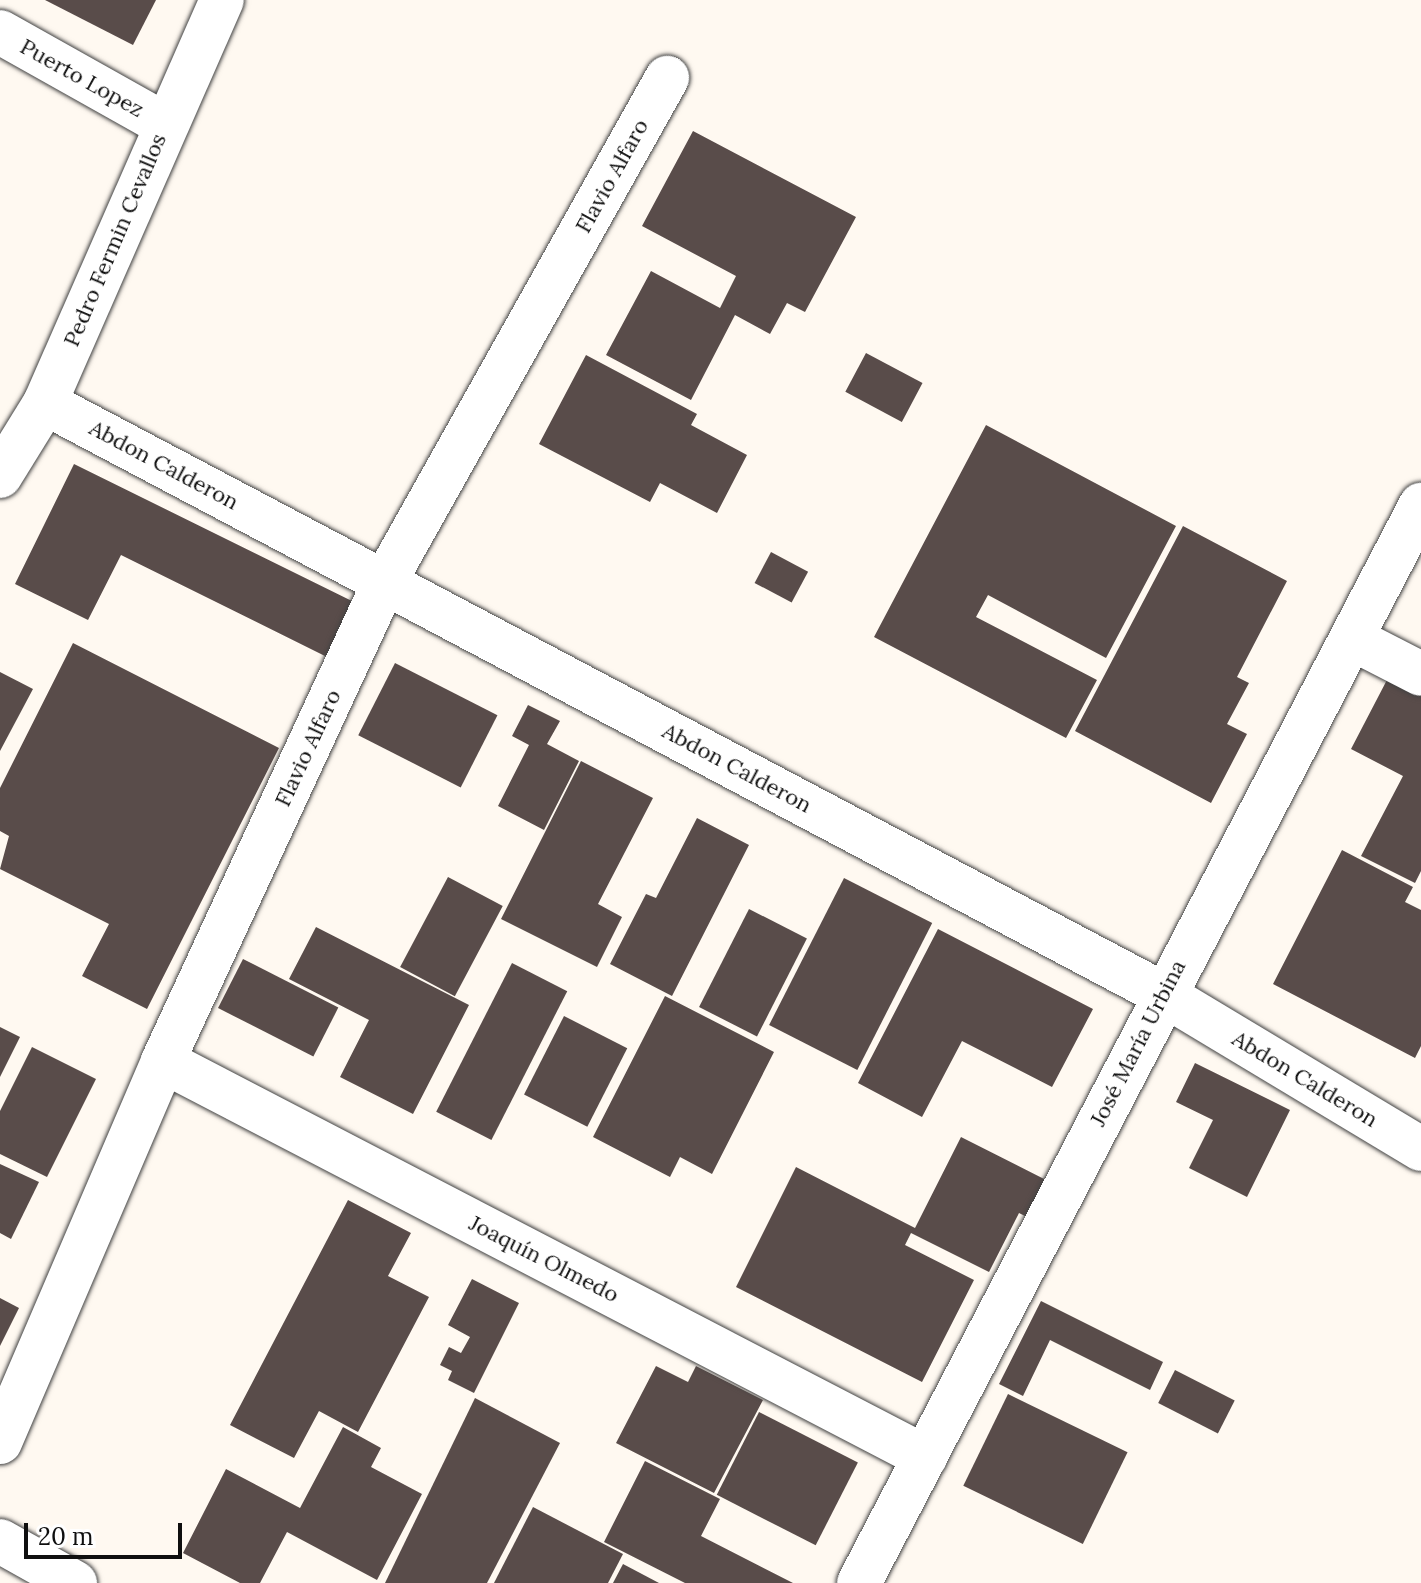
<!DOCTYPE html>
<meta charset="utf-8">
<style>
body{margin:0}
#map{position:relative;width:1421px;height:1583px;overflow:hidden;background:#fff9f1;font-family:Lora,serif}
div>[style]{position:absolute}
.building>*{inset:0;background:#594c4a;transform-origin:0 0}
.roads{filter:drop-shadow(0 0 2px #424242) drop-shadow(0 0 2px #424242)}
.street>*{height:44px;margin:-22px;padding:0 22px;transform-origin:22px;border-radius:22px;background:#fff}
span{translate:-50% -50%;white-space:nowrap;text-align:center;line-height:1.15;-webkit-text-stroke:8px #fff;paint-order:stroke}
.street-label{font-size:22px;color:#0f0f0f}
.scale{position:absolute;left:24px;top:1523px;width:158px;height:36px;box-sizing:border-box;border:4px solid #0f0f0f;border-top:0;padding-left:10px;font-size:24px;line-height:28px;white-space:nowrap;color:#0f0f0f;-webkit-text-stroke:6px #fff;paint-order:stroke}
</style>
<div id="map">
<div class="building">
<i style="clip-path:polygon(45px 0,156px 0,133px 45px)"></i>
<i style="clip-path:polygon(693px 131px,856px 217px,805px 312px,787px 303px,770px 334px,735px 315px,691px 400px,606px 355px,651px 271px,720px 308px,736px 276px,642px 226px)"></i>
<i style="left:866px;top:353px;width:64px;height:44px;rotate:28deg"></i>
<i style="clip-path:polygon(586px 355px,697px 414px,691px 425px,747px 455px,717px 513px,660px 483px,650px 502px,539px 444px)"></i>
<i style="clip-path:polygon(986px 425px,1176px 526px,1106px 658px,988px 595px,976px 617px,1097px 680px,1066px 738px,874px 637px)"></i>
<i style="clip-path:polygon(74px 464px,360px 605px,333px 660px,121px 555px,88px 620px,15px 584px)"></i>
<i style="clip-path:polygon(1183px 526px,1287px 581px,1237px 677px,1249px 683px,1227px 724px,1247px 734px,1211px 803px,1075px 731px)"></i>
<i style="left:771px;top:552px;width:42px;height:35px;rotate:28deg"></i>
<i style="clip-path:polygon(73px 643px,279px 748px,147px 1009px,82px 976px,109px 924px,0 869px,9px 836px,0 831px,0 788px)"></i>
<i style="left:395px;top:663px;width:115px;height:81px;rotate:27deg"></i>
<i style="clip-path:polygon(0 672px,33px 689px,0 751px)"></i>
<i style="clip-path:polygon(1389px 676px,1421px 693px,1421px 871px,1415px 883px,1361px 856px,1403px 776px,1351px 749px)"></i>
<i style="clip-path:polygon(528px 705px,560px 721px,547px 744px,579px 761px,544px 830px,498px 806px,529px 745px,512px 736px)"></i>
<i style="clip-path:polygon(581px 761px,653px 798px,598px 904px,622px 917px,597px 967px,501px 919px)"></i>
<i style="clip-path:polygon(697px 818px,749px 845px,672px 996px,610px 964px,646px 894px,656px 898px)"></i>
<i style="clip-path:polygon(1342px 850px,1413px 887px,1405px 902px,1421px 910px,1421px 1046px,1415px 1058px,1273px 984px)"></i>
<i style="left:448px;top:877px;width:62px;height:102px;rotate:28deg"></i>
<i style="left:844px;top:878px;width:99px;height:165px;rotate:27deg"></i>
<i style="left:749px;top:909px;width:65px;height:110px;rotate:27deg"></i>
<i style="clip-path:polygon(316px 927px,469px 1005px,413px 1114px,340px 1077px,369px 1020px,289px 979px)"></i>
<i style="clip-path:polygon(938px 929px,1093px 1009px,1052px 1087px,962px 1041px,922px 1117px,858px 1083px)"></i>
<i style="left:243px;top:959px;width:107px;height:55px;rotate:27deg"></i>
<i style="left:512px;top:963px;width:62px;height:167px;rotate:27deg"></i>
<i style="clip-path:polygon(665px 996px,774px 1052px,712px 1174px,680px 1157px,670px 1177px,593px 1137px)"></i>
<i style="left:564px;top:1016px;width:71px;height:88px;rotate:27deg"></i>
<i style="clip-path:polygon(0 1027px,20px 1037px,0 1077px)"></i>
<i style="clip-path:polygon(32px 1047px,96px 1079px,47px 1177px,0 1154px,0 1111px)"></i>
<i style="clip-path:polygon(1195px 1063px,1290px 1110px,1247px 1197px,1189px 1168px,1213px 1120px,1176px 1102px)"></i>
<i style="clip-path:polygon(961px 1137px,1050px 1182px,1031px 1219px,1019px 1213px,989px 1272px,911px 1233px,905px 1245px,974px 1280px,922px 1382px,736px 1287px,796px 1167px,915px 1228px)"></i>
<i style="clip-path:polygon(0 1164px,39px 1182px,11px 1239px,0 1233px)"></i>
<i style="clip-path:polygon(348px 1200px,411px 1233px,388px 1276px,429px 1297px,358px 1432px,319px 1411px,294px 1458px,230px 1425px)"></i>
<i style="clip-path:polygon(472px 1279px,519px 1303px,474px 1393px,448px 1380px,452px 1371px,440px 1365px,449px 1347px,461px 1353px,470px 1337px,448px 1325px)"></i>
<i style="clip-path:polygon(0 1298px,19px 1308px,0 1346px)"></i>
<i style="clip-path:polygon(1041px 1301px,1163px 1362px,1150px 1390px,1050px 1340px,1023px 1396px,999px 1384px)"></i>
<i style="clip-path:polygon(656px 1366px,688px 1382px,696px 1366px,763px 1400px,714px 1493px,616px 1443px)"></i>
<i style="left:1175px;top:1370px;width:67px;height:37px;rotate:27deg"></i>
<i style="left:1008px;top:1394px;width:133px;height:102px;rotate:26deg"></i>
<i style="clip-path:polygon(475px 1398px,560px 1443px,487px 1583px,385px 1583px)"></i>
<i style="left:759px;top:1412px;width:111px;height:93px;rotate:27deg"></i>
<i style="clip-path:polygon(343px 1427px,381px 1448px,371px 1467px,422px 1494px,377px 1580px,287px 1532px,260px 1583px,240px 1583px,183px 1553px,226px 1469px,300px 1508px)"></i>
<i style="clip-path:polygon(645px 1461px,720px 1499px,701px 1536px,793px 1583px,685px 1583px,604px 1542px)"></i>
<i style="clip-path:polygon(533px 1507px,623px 1554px,608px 1583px,494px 1583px)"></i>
<i style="clip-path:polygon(623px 1564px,659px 1583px,613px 1583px)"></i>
</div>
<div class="roads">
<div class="street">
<i style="left:0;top:32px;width:188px;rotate:29.3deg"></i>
<i style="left:45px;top:403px;width:1265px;rotate:27.86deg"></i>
<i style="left:1163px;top:994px;width:301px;rotate:31deg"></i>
<i style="left:0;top:476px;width:86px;rotate:-58.3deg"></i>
<i style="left:45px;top:403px;width:440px;rotate:-66.3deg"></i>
<i style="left:1353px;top:639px;width:76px;rotate:27.2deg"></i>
<i style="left:163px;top:1061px;width:859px;rotate:27.46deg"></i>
<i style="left:0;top:1442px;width:414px;rotate:-66.8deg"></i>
<i style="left:163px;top:1061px;width:529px;rotate:-65.18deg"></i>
<i style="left:385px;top:581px;width:577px;rotate:-60.72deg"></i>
<i style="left:0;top:1541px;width:86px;rotate:29.2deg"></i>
<i style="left:859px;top:1583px;width:1216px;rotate:-62.47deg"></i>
</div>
</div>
<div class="street-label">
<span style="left:82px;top:78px;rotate:29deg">Puerto Lopez</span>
<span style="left:612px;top:176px;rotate:-61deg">Flavio Alfaro</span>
<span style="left:115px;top:240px;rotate:-67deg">Pedro Fermin Cevallos</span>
<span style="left:164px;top:465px;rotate:28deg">Abdon Calderon</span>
<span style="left:308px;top:748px;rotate:-65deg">Flavio Alfaro</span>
<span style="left:737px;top:768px;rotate:28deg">Abdon Calderon</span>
<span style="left:1138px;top:1043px;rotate:-63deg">José María Urbina</span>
<span style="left:1305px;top:1079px;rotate:31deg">Abdon Calderon</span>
<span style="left:544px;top:1259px;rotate:27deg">Joaquín Olmedo</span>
</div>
<div class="scale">20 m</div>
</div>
